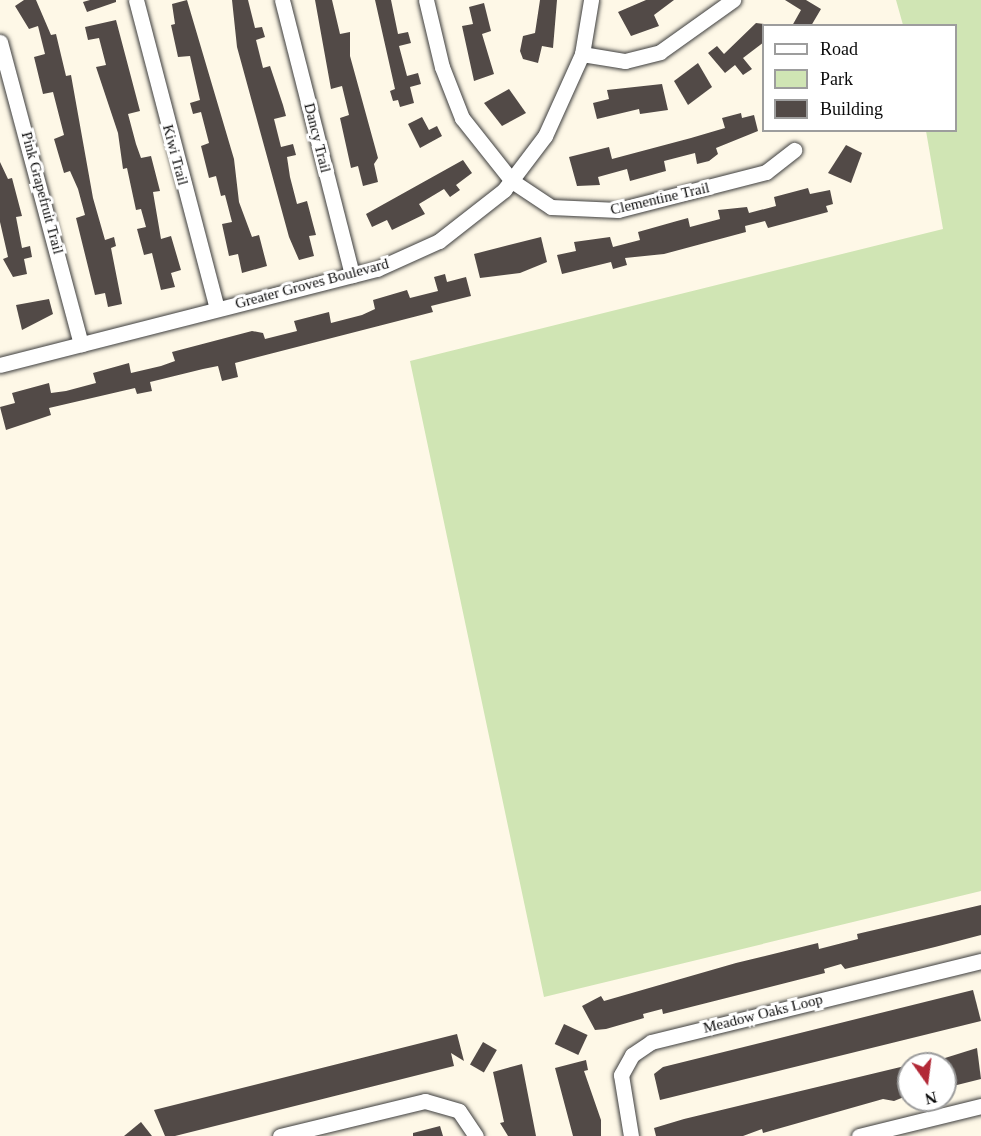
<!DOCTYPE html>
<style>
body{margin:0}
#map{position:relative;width:981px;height:1136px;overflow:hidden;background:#fef8e7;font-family:"Times New Roman",serif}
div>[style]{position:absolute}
.green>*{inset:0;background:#d0e5b4}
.building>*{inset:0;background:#524a47;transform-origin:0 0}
.roads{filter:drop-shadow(0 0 2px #3d3d3d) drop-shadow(0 0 2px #3d3d3d)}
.minor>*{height:15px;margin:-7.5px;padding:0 7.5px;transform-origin:7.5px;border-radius:7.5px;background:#fff}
span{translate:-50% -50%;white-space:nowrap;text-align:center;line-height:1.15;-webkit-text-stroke:6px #fff;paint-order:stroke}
.street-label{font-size:15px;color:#0a0a0a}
.legend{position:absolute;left:762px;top:24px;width:195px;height:108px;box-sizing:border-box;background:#fff;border:2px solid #9d9d9d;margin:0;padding:8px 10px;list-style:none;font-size:18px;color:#0a0a0a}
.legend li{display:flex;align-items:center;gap:12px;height:30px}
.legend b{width:30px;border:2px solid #9d9d9d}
.north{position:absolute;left:897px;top:1052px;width:60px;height:60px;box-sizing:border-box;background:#fff;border:2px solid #9d9d9d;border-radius:50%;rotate:166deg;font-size:16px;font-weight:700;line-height:24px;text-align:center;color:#0a0a0a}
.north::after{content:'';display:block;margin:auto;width:21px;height:27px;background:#b22937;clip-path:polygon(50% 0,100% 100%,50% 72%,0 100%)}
</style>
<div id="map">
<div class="green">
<i style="clip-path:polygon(896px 0,981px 0,981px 891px,544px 997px,410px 361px,943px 229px,926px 131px,956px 130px,956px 26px,903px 25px)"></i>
</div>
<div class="building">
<i style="clip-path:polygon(24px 0,36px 0,51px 35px,56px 34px,66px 76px,71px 75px,93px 198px,105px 240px,114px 237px,116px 246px,111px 248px,122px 304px,108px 307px,105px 293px,95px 295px,76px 218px,85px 215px,78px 189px,70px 171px,64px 173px,54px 139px,64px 135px,53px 92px,43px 94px,34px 57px,45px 54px,38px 26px,29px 29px,15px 6px)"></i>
<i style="clip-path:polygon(90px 0,116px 0,116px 2px,87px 12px,83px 2px)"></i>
<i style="clip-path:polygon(187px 0,234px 159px,239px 202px,252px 237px,259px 235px,267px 266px,242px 273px,238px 254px,229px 256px,222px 224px,232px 222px,225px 195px,221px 196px,216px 176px,209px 178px,201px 146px,209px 143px,201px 112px,193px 114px,190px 103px,200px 100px,190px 56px,178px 57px,171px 25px,175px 24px,172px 4px)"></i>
<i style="clip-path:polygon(232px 0,248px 0,255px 28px,262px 27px,265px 37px,256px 40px,263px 68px,270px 66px,283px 105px,286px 116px,274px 119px,281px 147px,293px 144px,296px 155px,287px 157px,290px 177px,297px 204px,307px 201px,313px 224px,316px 235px,309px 236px,314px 256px,299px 260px,289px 237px,237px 47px)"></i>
<i style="clip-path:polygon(315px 0,332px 0,340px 34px,350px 32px,350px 56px,378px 158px,374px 164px,378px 182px,363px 186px,358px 166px,351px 168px,340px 118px,349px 115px,342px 86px,331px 89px)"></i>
<i style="clip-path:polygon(375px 0,391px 0,398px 34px,408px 32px,411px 43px,399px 46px,407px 76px,418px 73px,421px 84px,410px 87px,414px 103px,400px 107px,398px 100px,393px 101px,390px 91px,395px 89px)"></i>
<i style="clip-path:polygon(540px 0,557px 0,553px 48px,542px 46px,538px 63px,523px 59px,520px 51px,523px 36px,535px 33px)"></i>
<i style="clip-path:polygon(646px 0,674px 0,654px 15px,659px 26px,631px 36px,618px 12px)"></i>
<i style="clip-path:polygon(785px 0,806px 0,821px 9px,811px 26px,792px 26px,801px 10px)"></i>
<i style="clip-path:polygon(484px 3px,491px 31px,482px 34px,494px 74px,474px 81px,462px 26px,473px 24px,469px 7px)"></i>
<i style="clip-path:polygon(116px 20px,140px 111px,128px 114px,136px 144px,141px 158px,151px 156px,160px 191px,153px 192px,161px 239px,171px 236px,181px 270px,171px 273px,175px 287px,161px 290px,152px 253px,144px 255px,137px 229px,146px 227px,141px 209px,136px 210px,127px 168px,123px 169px,118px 133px,96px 67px,106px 65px,99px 38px,88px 40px,85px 27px)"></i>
<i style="clip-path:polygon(756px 23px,764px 24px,764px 42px,743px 58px,752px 69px,743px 75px,735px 65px,725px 73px,708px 53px,717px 46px,724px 54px)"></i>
<i style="clip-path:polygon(698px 63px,712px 87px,688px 105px,674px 81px)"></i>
<i style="clip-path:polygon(662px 84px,668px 110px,640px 114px,639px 109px,597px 119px,593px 103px,609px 99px,607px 90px)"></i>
<i style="clip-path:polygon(509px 89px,526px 113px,502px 126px,484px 103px)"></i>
<i style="clip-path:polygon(741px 113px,742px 118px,754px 115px,758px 131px,716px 148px,718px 154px,709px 161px,697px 164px,695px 153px,664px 161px,666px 171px,630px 181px,627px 169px,598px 177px,600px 185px,577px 186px,569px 157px,609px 147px,612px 159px,691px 138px,725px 128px,722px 118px)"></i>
<i style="clip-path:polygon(422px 117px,429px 130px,437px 126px,442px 136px,420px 148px,408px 124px)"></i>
<i style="clip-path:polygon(846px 145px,862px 153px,851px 183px,828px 173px)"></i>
<i style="clip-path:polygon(463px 160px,472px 173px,456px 185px,460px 190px,450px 197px,444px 189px,419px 204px,425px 214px,392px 230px,387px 220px,372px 227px,366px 214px)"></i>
<i style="clip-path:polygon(0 162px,8px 179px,12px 178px,22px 216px,16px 217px,22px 248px,30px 246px,32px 257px,24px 259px,27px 274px,13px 277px,3px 259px,8px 257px,0 222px)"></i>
<i style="clip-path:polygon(808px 188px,810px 194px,830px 190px,833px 204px,826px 206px,828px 212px,768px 228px,765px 221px,745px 226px,746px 232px,664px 254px,625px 258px,627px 265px,613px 269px,611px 262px,562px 274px,557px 255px,576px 251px,574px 242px,610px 237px,613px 247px,640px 240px,638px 232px,677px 221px,688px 218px,690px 227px,720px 219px,718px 210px,747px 207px,749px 213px,776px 206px,774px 197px)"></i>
<i style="clip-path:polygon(541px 237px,547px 262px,520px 273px,480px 278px,474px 254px)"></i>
<i style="clip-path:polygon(445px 274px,447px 282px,466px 277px,471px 296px,431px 306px,433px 312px,235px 363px,238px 377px,222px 381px,218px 366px,203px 369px,150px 382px,152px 391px,137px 394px,135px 388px,49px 408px,51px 415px,6px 430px,0 407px,15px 403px,12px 393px,49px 383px,51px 393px,66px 391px,96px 383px,93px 373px,129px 363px,131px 373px,161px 366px,175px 361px,172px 352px,252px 331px,263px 333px,265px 339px,297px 331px,294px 321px,329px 312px,331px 323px,362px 315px,375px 309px,373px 300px,407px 290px,410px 298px,438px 291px,434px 277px)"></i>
<i style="clip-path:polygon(49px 299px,53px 314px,22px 330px,16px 305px)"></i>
<i style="clip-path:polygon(981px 905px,981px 935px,935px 947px,845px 969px,841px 964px,824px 969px,825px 973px,663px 1014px,662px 1009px,643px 1014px,644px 1018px,606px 1029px,595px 1030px,582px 1006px,601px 996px,604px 1001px,736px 963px,818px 943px,819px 949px,858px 939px,857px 934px)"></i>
<i style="clip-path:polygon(973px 990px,981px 1021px,660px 1100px,654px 1074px,663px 1067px)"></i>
<i style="left:564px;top:1024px;width:26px;height:22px;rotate:25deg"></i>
<i style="clip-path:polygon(457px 1034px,464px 1061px,451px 1053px,454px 1066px,175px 1136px,165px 1136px,154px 1110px)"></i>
<i style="left:483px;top:1042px;width:16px;height:26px;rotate:30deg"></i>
<i style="clip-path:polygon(977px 1048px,981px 1079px,945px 1088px,945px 1058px)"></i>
<i style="clip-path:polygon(586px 1060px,588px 1070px,584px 1071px,601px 1120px,601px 1136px,573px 1136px,555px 1068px)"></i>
<i style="clip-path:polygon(522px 1064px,536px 1136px,508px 1136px,500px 1123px,504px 1122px,493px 1072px)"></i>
<i style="clip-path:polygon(909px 1065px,909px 1095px,894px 1101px,883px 1099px,763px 1133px,762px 1129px,743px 1136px,656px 1136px,654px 1128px,684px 1119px)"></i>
<i style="clip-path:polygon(141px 1122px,152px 1136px,124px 1136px)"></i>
<i style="clip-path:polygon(440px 1126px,443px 1136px,413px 1136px,413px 1133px)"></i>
</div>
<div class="roads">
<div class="minor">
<i style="left:136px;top:0;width:319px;rotate:75.3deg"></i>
<i style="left:282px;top:0;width:284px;rotate:75.7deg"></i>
<i style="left:426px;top:0;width:69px;rotate:76.6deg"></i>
<i style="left:442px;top:67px;width:55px;rotate:68.6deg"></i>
<i style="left:462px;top:118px;width:80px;rotate:51.6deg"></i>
<i style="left:512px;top:181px;width:47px;rotate:33.7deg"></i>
<i style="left:551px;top:207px;width:67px;rotate:2.6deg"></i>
<i style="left:618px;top:210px;width:153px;rotate:-14.4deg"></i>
<i style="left:766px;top:172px;width:36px;rotate:-38deg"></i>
<i style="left:0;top:42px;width:313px;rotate:75deg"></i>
<i style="left:582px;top:54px;width:44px;rotate:9.2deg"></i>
<i style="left:625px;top:61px;width:36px;rotate:-14deg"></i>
<i style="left:660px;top:52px;width:90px;rotate:-35.5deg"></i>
<i style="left:0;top:365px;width:389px;rotate:-14.3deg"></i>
<i style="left:377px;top:269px;width:68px;rotate:-24.3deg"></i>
<i style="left:439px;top:241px;width:83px;rotate:-38.1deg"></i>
<i style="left:504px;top:190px;width:68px;rotate:-52.8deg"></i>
<i style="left:545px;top:136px;width:90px;rotate:-65.7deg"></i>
<i style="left:582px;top:54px;width:55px;rotate:-80.5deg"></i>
<i style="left:280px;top:1136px;width:149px;rotate:-13.6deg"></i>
<i style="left:425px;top:1101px;width:35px;rotate:16deg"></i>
<i style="left:459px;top:1111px;width:30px;rotate:56deg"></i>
<i style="left:631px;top:1136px;width:62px;rotate:-99.3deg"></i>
<i style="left:621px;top:1075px;width:23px;rotate:-61deg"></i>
<i style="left:632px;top:1055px;width:23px;rotate:-34deg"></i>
<i style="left:651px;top:1042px;width:340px;rotate:-13.8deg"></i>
<i style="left:859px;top:1136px;width:126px;rotate:-13.8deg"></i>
</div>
</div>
<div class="street-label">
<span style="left:317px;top:138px;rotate:76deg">Dancy Trail</span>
<span style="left:175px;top:155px;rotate:75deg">Kiwi Trail</span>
<span style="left:42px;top:193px;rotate:75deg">Pink Grapefruit Trail</span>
<span style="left:660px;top:199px;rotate:-13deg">Clementine Trail</span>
<span style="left:312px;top:284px;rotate:-15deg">Greater Groves Boulevard</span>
<span style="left:763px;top:1014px;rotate:-14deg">Meadow Oaks Loop</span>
</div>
<ul class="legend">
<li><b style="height:8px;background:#fff"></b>Road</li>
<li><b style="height:16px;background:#d0e5b4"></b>Park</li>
<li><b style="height:16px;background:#524a47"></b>Building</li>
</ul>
<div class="north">N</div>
</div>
